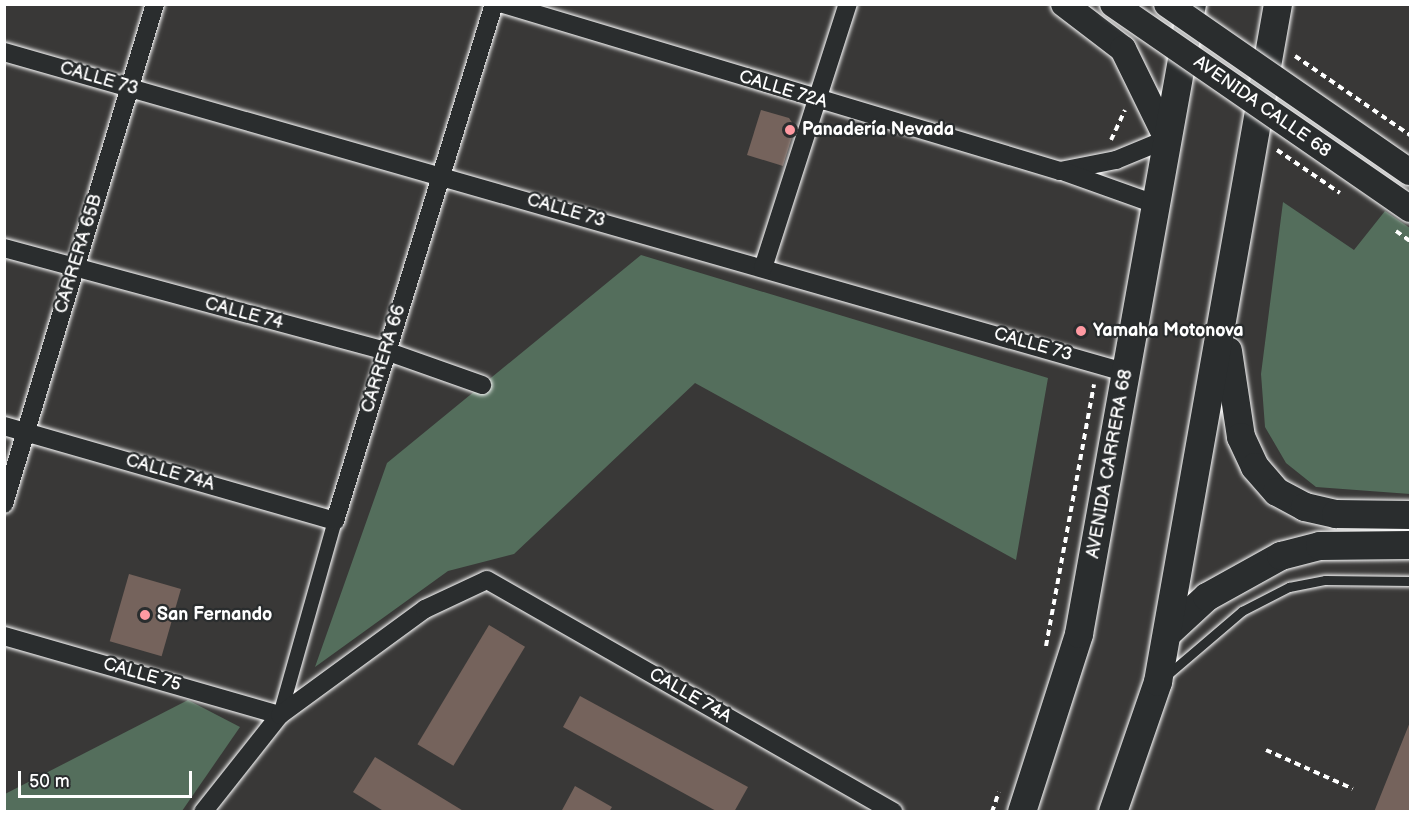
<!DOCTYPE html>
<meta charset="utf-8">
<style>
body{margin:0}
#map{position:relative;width:1415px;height:816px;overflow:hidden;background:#393837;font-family:"Balsamiq Sans",sans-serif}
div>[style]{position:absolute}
.green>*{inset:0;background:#546e5c}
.building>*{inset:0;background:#75635c;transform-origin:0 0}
.path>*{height:4px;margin-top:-2px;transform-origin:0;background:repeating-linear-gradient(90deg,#fff 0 6px,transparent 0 10.5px)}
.roads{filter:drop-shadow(0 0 2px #fff) drop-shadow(0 0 2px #fff)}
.service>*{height:9px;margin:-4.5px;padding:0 4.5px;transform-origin:4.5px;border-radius:4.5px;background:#2a2d2e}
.pedestrian>*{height:14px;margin:-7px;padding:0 7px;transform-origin:7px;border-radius:7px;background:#2a2d2e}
.minor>*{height:18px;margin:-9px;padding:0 9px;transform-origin:9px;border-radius:9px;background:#2a2d2e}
.secondary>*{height:26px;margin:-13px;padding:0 13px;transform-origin:13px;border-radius:13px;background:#2a2d2e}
.primary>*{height:28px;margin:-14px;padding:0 14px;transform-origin:14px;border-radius:14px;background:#2a2d2e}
.bridges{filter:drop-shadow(0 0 2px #fff) drop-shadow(0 0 2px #fff)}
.secondary-bridge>*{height:26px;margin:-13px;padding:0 13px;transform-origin:13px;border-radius:13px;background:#2a2d2e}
.dots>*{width:16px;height:16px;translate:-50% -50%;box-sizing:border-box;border:3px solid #2a2d2e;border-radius:50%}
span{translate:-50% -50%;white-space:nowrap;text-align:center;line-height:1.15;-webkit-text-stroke:4.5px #2a2d2e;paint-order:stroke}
.street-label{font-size:18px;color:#fff}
.poi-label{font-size:18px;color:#fff;font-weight:700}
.left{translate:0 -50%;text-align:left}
.frame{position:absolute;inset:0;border:6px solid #fff;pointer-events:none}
.scale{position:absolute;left:18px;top:771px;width:174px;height:27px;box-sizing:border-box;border:3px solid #fff;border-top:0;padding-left:8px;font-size:18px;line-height:21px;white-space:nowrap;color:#fff;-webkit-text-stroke:4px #2a2d2e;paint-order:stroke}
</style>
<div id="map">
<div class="green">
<i style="clip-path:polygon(1283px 202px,1354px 250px,1385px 211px,1410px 228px,1410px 494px,1316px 487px,1286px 463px,1265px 427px,1261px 374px)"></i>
<i style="clip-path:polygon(641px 255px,1048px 378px,1016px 560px,695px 383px,514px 554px,448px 571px,315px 667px,387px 463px)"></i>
<i style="clip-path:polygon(188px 700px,240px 727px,182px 811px,5px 811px,5px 794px)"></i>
</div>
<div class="building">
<i style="clip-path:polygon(761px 110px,789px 118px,795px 127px,783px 166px,747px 155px)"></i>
<i style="left:129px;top:574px;width:54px;height:70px;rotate:16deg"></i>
<i style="left:489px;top:625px;width:42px;height:139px;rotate:31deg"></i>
<i style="clip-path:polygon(580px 696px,748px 787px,734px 812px,718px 812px,563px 727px)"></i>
<i style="clip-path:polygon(1410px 722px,1410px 812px,1374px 812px)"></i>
<i style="clip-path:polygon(375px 757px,465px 812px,385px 812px,353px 792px)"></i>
<i style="clip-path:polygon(575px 786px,612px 807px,609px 812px,561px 812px)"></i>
</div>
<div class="path">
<i style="left:1295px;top:56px;width:140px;rotate:34.5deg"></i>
<i style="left:1111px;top:140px;width:33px;rotate:-65deg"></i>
<i style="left:1277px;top:150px;width:76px;rotate:34.3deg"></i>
<i style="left:1396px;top:231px;width:17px;rotate:36deg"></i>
<i style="left:1046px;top:646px;width:266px;rotate:-79.6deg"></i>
<i style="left:1266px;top:750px;width:95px;rotate:24.1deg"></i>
<i style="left:992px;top:812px;width:21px;rotate:-71deg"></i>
</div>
<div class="roads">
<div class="service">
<i style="left:1167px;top:675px;width:99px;rotate:-40.5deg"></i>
<i style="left:1242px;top:611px;width:53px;rotate:-27.1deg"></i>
<i style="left:1289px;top:587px;width:37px;rotate:-11deg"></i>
<i style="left:1325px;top:580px;width:85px;rotate:0.7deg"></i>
</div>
<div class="pedestrian">
<i style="left:280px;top:715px;width:202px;rotate:-74.2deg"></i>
</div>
<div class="minor">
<i style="left:503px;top:4px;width:581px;rotate:16.69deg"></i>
<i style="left:1060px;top:171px;width:57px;rotate:-11.1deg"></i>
<i style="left:1116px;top:160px;width:55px;rotate:-22.4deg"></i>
<i style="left:4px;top:52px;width:1168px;rotate:15.95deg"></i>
<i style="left:1065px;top:172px;width:96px;rotate:19.6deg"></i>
<i style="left:4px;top:248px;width:396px;rotate:15.1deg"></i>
<i style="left:386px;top:351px;width:102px;rotate:19.5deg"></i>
<i style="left:763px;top:268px;width:277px;rotate:-72.2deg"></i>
<i style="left:4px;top:426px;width:344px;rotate:16deg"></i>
<i style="left:335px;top:521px;width:541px;rotate:-72.91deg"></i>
<i style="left:4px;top:504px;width:522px;rotate:-73.2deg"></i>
<i style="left:4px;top:636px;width:287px;rotate:16deg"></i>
<i style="left:203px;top:812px;width:124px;rotate:-51.6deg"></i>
<i style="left:280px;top:715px;width:180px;rotate:-36.2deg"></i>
<i style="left:425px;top:609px;width:68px;rotate:-25.1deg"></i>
<i style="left:487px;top:580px;width:468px;rotate:29.7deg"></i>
</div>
<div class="secondary">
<i style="left:1064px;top:4px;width:74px;rotate:37.3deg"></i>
<i style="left:1123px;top:49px;width:100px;rotate:63.9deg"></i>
</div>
<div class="primary">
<i style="left:1228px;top:351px;width:87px;rotate:81.4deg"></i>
<i style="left:1241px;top:437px;width:33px;rotate:65deg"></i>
<i style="left:1255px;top:467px;width:33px;rotate:49deg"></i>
<i style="left:1277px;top:492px;width:32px;rotate:28deg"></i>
<i style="left:1305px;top:507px;width:32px;rotate:13deg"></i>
<i style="left:1336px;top:514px;width:74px;rotate:0.8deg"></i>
<i style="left:1168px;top:633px;width:53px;rotate:-42.7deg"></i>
<i style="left:1207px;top:597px;width:85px;rotate:-29deg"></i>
<i style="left:1281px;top:556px;width:40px;rotate:-14.4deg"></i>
<i style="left:1320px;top:546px;width:90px;rotate:-0.6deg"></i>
<i style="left:1022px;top:812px;width:187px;rotate:-72.2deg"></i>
<i style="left:1079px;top:634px;width:640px;rotate:-79.83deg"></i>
<i style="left:1113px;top:812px;width:138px;rotate:-70.9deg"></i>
<i style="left:1158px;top:682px;width:689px;rotate:-79.96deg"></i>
</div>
</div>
<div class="bridges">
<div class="secondary-bridge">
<i style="left:1113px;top:4px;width:361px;rotate:34.6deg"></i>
<i style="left:1167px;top:4px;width:295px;rotate:34.7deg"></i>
</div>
</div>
<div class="dots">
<i style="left:790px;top:130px;background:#ff9aa2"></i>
<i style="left:1081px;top:331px;background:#ff9aa2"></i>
<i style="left:145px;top:615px;background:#ff9aa2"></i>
</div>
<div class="street-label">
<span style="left:99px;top:79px;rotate:16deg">CALLE 73</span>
<span style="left:783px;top:90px;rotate:17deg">CALLE 72A</span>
<span style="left:1262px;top:107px;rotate:35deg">AVENIDA CALLE 68</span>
<span style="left:566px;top:211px;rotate:16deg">CALLE 73</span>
<span style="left:79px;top:254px;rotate:-73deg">CARRERA 65B</span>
<span style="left:244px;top:314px;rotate:15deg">CALLE 74</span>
<span style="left:1033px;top:345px;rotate:16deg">CALLE 73</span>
<span style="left:384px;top:359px;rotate:-73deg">CARRERA 66</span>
<span style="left:1110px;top:464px;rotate:-80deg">AVENIDA CARRERA 68</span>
<span style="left:170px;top:473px;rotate:16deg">CALLE 74A</span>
<span style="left:142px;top:675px;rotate:16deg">CALLE 75</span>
<span style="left:690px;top:696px;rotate:30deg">CALLE 74A</span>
</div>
<div class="poi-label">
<span class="left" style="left:802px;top:130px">Panadería Nevada</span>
<span class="left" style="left:1093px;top:331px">Yamaha Motonova</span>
<span class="left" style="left:157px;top:615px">San Fernando</span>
</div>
<div class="frame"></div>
<div class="scale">50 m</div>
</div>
